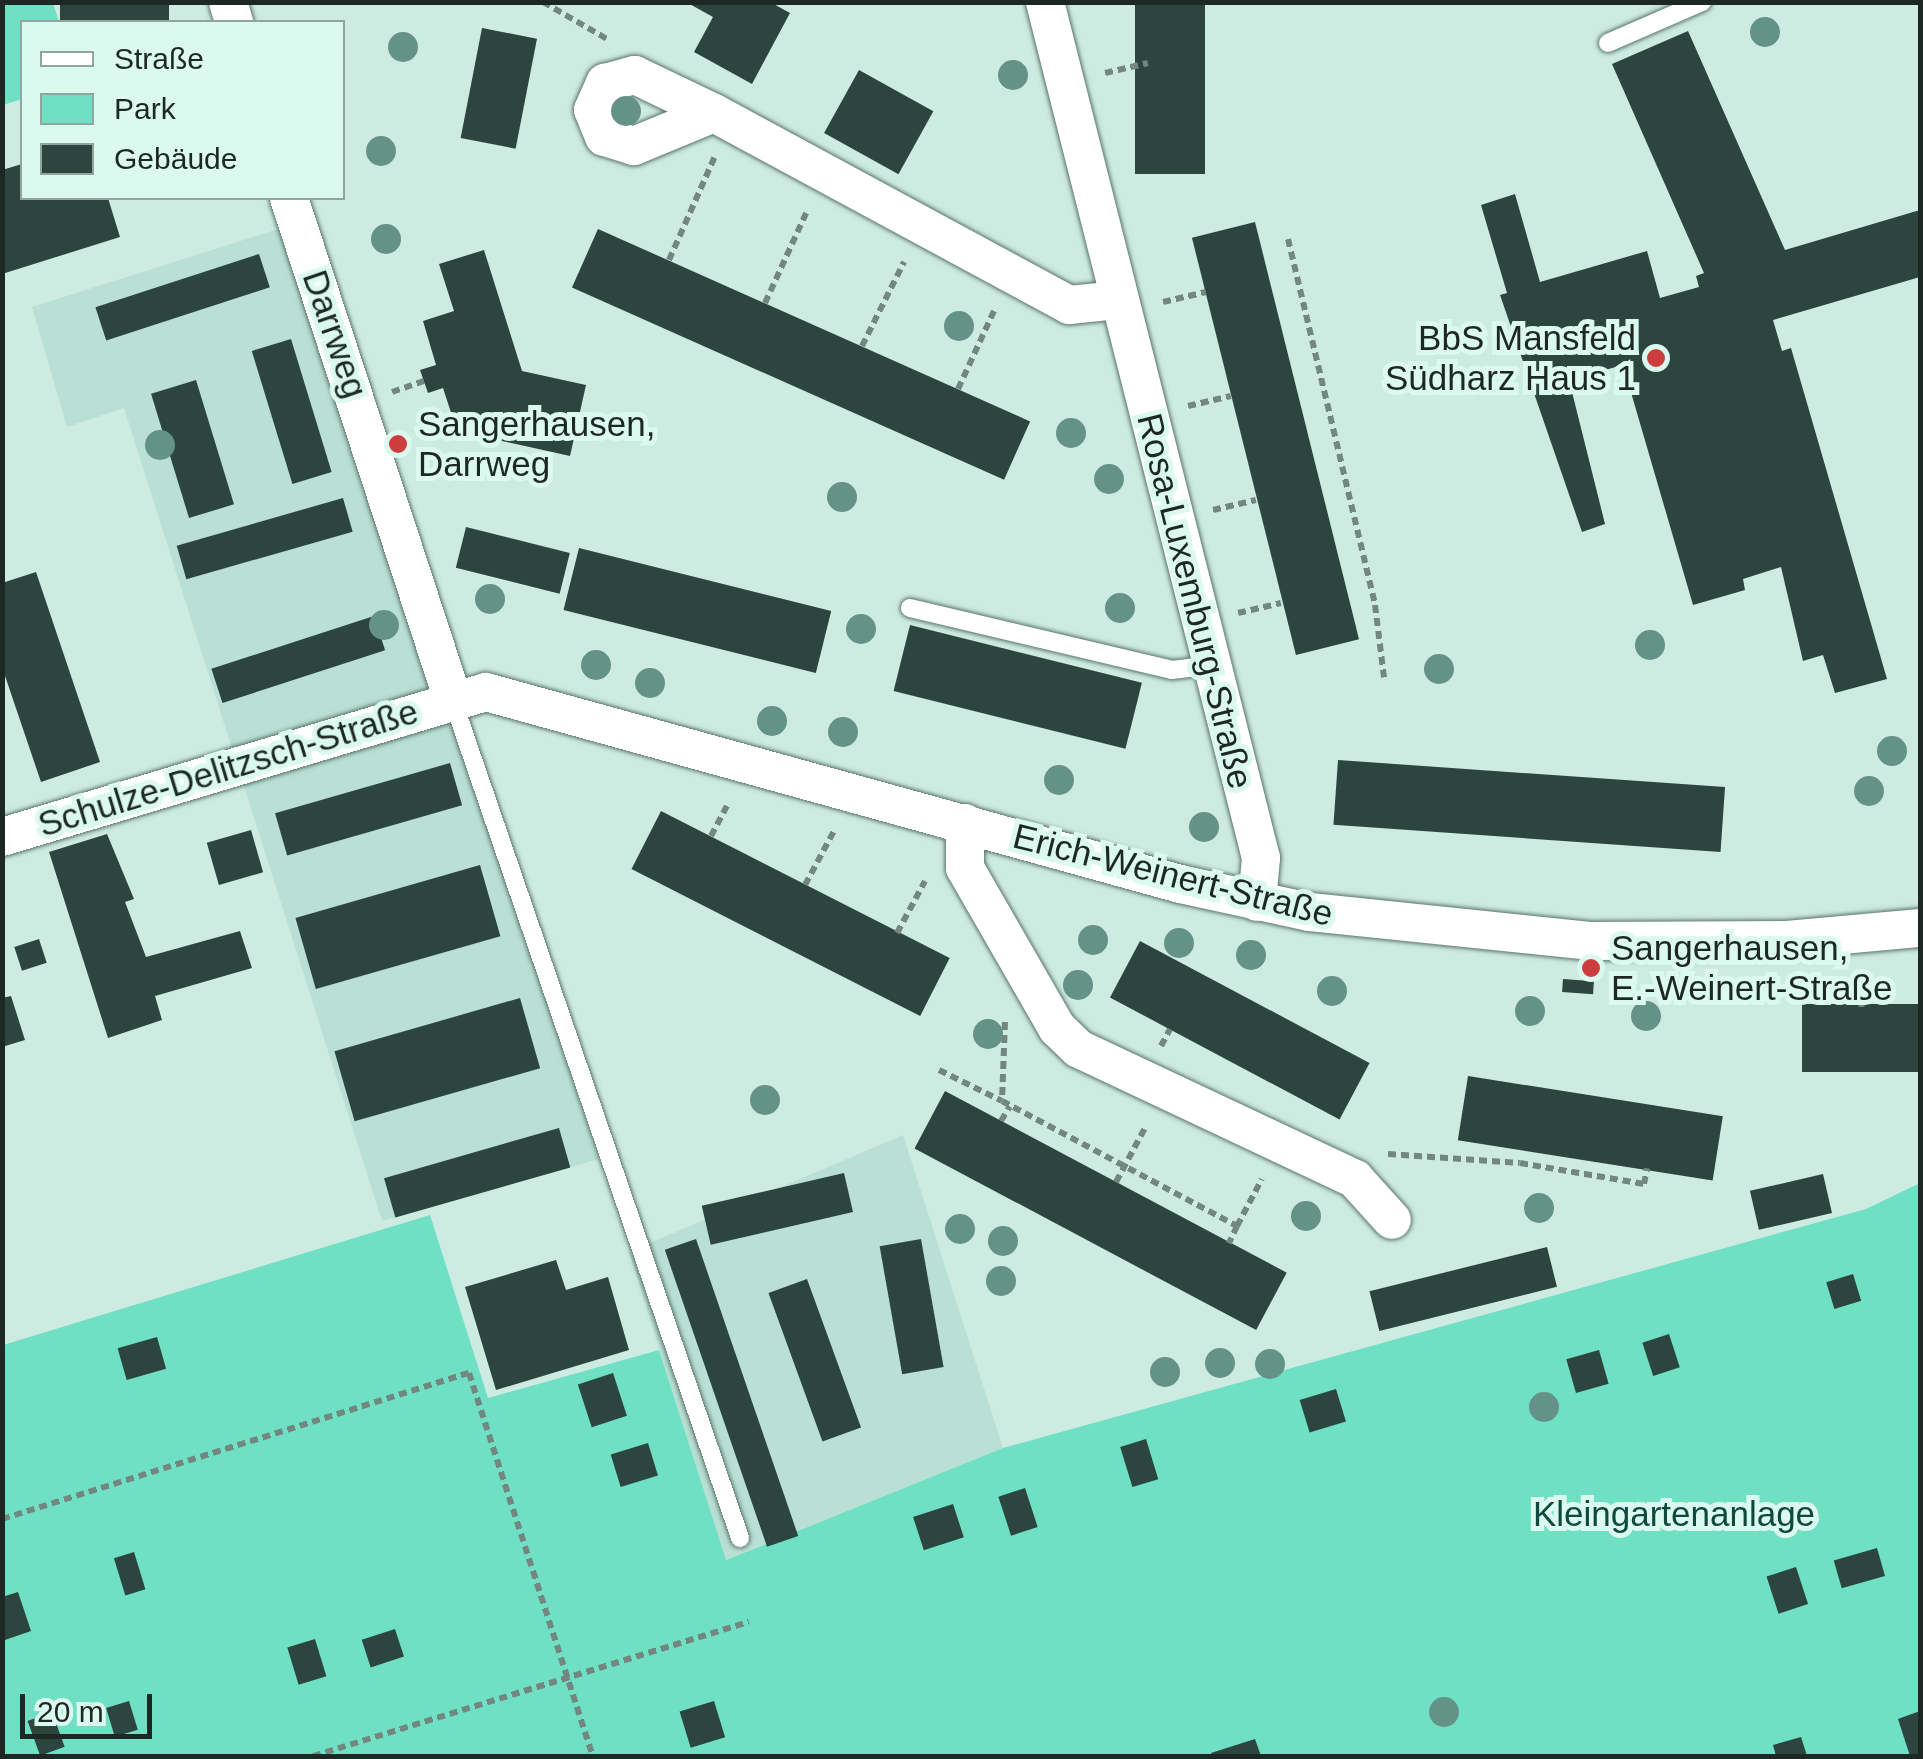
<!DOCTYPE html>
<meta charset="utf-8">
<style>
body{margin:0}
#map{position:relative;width:1923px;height:1759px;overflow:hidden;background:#ceebe2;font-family:Helvetica,sans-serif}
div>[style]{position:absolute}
.built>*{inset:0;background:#badfd4}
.green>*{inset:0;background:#6fe0c4}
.building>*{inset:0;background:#2c453e;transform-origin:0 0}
.path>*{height:6px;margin-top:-3px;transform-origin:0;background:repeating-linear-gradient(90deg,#738781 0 8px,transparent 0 13px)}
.roads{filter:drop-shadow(0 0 2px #59746c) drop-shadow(0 0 2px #59746c)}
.lane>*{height:18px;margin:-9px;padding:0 9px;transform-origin:9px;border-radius:9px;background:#fff}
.street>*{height:38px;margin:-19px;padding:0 19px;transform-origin:19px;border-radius:19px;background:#fff}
.trees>*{width:30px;height:30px;margin:-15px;border-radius:50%;background:#649287}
.dots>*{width:28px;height:28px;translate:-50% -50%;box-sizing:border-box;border:5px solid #dbf9ef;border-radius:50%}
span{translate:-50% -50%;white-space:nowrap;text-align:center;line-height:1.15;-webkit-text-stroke:10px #dbf9ef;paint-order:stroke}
.street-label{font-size:35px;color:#1d2825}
.poi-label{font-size:35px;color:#1d2825}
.right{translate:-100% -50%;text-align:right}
.left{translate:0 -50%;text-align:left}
.park-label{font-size:35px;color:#0d493c}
.frame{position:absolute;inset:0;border:5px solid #1d2825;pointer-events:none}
.legend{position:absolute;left:20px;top:20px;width:325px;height:180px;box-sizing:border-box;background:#dbf9ef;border:2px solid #8fa59e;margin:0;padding:12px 18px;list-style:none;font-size:30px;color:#1d2825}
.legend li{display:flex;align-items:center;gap:20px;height:50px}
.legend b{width:50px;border:2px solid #8fa59e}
.scale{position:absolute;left:20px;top:1694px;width:132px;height:45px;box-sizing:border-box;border:5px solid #1d2825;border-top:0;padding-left:12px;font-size:30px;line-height:35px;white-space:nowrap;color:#1d2825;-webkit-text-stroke:8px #dbf9ef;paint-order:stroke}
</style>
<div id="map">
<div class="built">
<i style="clip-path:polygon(297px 223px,599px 1159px,382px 1221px,124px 408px,67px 427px,32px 307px)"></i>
<i style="clip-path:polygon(903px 1135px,1003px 1448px,725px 1560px,629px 1252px)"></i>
</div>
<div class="green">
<i style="clip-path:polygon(3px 2px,53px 3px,59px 22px,22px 22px,22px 99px,3px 105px)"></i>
<i style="clip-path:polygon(1920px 1183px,1920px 1756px,3px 1756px,3px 1345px,430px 1215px,488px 1398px,659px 1350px,726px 1560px,1003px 1448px,1866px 1209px)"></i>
</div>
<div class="building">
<i style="left:60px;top:2px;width:109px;height:21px"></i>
<i style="clip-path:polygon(686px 2px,770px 2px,790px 13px,752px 84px,694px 52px,713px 17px)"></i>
<i style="left:1135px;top:2px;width:70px;height:172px"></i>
<i style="left:482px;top:28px;width:56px;height:112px;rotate:11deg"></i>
<i style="clip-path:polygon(1688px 31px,1785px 250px,1920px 210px,1920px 277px,1773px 320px,1782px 351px,1791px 348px,1887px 679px,1835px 693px,1823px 655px,1803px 661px,1781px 567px,1743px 579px,1745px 590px,1693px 605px,1623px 365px,1569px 380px,1605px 524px,1582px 532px,1500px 295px,1507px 293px,1481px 205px,1515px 194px,1540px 282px,1647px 251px,1660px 298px,1699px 287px,1696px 276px,1704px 273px,1612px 64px)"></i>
<i style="left:859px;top:70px;width:85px;height:72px;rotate:29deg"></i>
<i style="clip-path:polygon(22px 164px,22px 198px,108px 198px,120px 237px,2px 274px,2px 170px)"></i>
<i style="left:1255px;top:222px;width:430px;height:65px;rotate:76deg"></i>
<i style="left:598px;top:229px;width:473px;height:64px;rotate:24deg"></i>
<i style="clip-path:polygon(484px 250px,522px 371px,586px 385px,570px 456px,457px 431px,443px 388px,428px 393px,420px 370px,436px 365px,423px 321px,454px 311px,439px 264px)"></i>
<i style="left:259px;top:254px;width:35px;height:172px;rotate:72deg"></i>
<i style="left:291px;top:339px;width:139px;height:41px;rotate:73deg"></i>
<i style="left:196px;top:380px;width:130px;height:47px;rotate:73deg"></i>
<i style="left:343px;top:498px;width:35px;height:173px;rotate:74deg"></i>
<i style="left:466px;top:527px;width:107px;height:42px;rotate:14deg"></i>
<i style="left:579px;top:548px;width:260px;height:64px;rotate:14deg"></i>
<i style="clip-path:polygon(36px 572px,100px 762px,41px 782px,2px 667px,2px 583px)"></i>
<i style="left:374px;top:616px;width:36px;height:171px;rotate:72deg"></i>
<i style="left:910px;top:625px;width:239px;height:68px;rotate:14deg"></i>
<i style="left:1338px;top:760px;width:388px;height:65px;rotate:4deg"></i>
<i style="left:450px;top:763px;width:44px;height:182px;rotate:74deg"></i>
<i style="left:661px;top:811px;width:324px;height:65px;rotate:27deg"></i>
<i style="left:251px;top:830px;width:44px;height:46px;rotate:74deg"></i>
<i style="clip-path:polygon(107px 834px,134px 899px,125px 902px,146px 957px,240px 931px,252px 968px,155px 996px,162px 1020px,108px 1038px,49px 852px)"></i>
<i style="left:480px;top:865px;width:74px;height:192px;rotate:74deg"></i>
<i style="left:39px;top:939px;width:25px;height:26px;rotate:72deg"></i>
<i style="left:1140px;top:941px;width:260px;height:64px;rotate:28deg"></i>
<i style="left:1563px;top:979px;width:31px;height:13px;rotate:4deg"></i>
<i style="clip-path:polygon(11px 996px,25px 1040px,2px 1047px,2px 998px)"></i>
<i style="left:520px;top:998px;width:73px;height:193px;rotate:74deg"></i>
<i style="left:1920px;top:1004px;width:68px;height:118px;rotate:90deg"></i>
<i style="left:1468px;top:1076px;width:258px;height:65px;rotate:9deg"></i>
<i style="left:945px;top:1091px;width:387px;height:65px;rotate:28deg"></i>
<i style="left:559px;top:1128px;width:41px;height:182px;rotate:74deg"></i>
<i style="left:844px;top:1173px;width:40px;height:146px;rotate:77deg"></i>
<i style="left:1823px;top:1174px;width:40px;height:75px;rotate:77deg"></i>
<i style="left:696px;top:1239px;width:314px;height:33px;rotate:71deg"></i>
<i style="left:921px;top:1239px;width:130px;height:42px;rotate:80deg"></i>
<i style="left:1547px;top:1247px;width:41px;height:183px;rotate:76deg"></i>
<i style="clip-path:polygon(556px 1260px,566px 1290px,608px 1277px,629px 1350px,496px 1390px,465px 1287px)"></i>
<i style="left:1853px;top:1274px;width:28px;height:28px;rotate:73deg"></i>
<i style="left:807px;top:1279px;width:158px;height:41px;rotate:70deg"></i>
<i style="left:1669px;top:1334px;width:35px;height:28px;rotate:72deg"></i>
<i style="left:157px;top:1337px;width:33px;height:41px;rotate:74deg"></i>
<i style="left:1599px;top:1350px;width:35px;height:34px;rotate:74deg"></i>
<i style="left:613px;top:1373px;width:45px;height:37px;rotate:72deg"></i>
<i style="left:1336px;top:1389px;width:34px;height:38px;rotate:73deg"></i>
<i style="left:1146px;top:1439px;width:42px;height:27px;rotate:73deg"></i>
<i style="left:648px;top:1443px;width:34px;height:39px;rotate:73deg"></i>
<i style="left:1025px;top:1488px;width:41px;height:28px;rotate:72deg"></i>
<i style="left:953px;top:1504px;width:35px;height:42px;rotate:72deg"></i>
<i style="left:1877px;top:1548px;width:29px;height:45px;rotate:74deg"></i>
<i style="left:134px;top:1552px;width:39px;height:21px;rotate:73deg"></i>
<i style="left:1796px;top:1567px;width:39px;height:31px;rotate:72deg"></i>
<i style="clip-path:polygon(18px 1592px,31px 1631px,2px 1641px,2px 1597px)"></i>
<i style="left:395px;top:1629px;width:29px;height:35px;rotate:72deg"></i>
<i style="left:315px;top:1639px;width:39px;height:29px;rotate:73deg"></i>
<i style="left:129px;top:1701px;width:30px;height:24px;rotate:73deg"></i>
<i style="left:714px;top:1701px;width:38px;height:36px;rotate:73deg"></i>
<i style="clip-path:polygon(1920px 1711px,1920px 1756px,1910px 1756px,1898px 1719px)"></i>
<i style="left:52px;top:1712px;width:37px;height:26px;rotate:70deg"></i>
<i style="clip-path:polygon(1801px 1737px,1807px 1756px,1776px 1756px,1773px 1745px)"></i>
<i style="clip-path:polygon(1255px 1739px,1261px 1756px,1212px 1756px,1211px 1753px)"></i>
</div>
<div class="path">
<i style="left:543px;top:2px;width:74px;rotate:30deg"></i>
<i style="left:1105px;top:73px;width:44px;rotate:-13.1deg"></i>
<i style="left:1288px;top:239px;width:376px;rotate:76.6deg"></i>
<i style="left:1375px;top:605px;width:73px;rotate:82.9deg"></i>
<i style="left:669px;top:260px;width:114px;rotate:-66.1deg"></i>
<i style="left:1163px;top:302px;width:44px;rotate:-13.1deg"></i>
<i style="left:765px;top:303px;width:103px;rotate:-65.4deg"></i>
<i style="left:862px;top:346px;width:94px;rotate:-63.4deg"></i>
<i style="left:958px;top:389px;width:88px;rotate:-65.2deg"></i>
<i style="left:392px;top:392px;width:34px;rotate:-19deg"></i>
<i style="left:1188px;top:406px;width:44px;rotate:-13.1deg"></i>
<i style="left:1213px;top:510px;width:44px;rotate:-13.1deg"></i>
<i style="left:1238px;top:613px;width:44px;rotate:-13.1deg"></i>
<i style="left:711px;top:836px;width:38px;rotate:-62deg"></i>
<i style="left:805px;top:885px;width:64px;rotate:-61.8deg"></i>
<i style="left:897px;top:933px;width:59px;rotate:-61.7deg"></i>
<i style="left:1858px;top:973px;width:39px;rotate:84deg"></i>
<i style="left:1005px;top:1022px;width:79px;rotate:92.2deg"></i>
<i style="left:1002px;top:1101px;width:266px;rotate:28deg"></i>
<i style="left:1237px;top:1226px;width:19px;rotate:115deg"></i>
<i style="left:1161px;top:1046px;width:19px;rotate:-62deg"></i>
<i style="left:939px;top:1070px;width:70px;rotate:26.2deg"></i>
<i style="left:1001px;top:1121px;width:17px;rotate:-59deg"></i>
<i style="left:1388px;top:1154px;width:132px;rotate:3.9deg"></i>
<i style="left:1520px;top:1163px;width:126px;rotate:9.6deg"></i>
<i style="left:1644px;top:1184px;width:16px;rotate:-79deg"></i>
<i style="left:1116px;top:1182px;width:64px;rotate:-61.8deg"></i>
<i style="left:1237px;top:1226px;width:53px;rotate:-62deg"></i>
<i style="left:2px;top:1519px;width:489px;rotate:-17.4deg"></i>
<i style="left:469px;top:1373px;width:403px;rotate:72.1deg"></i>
<i style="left:313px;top:1756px;width:456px;rotate:-17.1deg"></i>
</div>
<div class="roads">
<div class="lane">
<i style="left:1608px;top:43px;width:103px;rotate:-23.6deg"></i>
<i style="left:910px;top:608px;width:269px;rotate:13.3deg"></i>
<i style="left:1172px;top:670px;width:39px;rotate:-7deg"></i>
<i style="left:453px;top:701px;width:885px;rotate:71.07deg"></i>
</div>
<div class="street">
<i style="left:228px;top:2px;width:21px;rotate:73deg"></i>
<i style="left:1045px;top:2px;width:883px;rotate:75.84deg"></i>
<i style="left:1261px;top:858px;width:44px;rotate:95.2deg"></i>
<i style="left:714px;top:113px;width:87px;rotate:157.6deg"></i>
<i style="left:634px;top:146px;width:31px;rotate:-163deg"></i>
<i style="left:604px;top:137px;width:29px;rotate:-112deg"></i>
<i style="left:593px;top:110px;width:30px;rotate:-66deg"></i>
<i style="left:605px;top:83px;width:31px;rotate:-15deg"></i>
<i style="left:635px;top:75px;width:88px;rotate:25.7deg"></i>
<i style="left:714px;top:113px;width:404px;rotate:28.4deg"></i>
<i style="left:1069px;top:305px;width:49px;rotate:-5.8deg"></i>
<i style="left:289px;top:198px;width:528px;rotate:71.91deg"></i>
<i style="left:965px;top:823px;width:45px;rotate:90deg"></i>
<i style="left:965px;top:868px;width:185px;rotate:60.1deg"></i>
<i style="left:1057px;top:1028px;width:30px;rotate:44deg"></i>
<i style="left:1079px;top:1049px;width:305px;rotate:25.2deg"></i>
<i style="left:1355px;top:1179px;width:55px;rotate:47.9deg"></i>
<i style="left:2px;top:837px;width:505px;rotate:-16.68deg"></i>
<i style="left:486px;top:692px;width:720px;rotate:15.46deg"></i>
<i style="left:1180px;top:884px;width:133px;rotate:12.2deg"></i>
<i style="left:1310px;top:912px;width:281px;rotate:5.9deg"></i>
<i style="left:1589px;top:941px;width:198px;rotate:-0.3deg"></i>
<i style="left:1787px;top:940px;width:134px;rotate:-5.2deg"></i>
</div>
</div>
<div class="trees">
<i style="left:1765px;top:32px"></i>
<i style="left:403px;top:47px"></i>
<i style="left:1013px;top:75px"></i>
<i style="left:626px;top:111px"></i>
<i style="left:381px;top:151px"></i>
<i style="left:386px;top:239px"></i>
<i style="left:959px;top:326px"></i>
<i style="left:1071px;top:433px"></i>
<i style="left:160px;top:445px"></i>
<i style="left:1109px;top:479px"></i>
<i style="left:842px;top:497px"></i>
<i style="left:490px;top:599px"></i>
<i style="left:1120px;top:608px"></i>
<i style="left:384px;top:625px"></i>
<i style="left:861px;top:629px"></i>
<i style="left:1650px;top:645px"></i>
<i style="left:596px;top:665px"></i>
<i style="left:1439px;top:669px"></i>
<i style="left:650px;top:683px"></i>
<i style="left:772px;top:721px"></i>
<i style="left:843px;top:732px"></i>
<i style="left:1892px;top:751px"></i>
<i style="left:1059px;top:780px"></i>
<i style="left:1869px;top:791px"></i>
<i style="left:1204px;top:827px"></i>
<i style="left:1093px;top:940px"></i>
<i style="left:1179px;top:943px"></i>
<i style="left:1251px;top:955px"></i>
<i style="left:1078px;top:985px"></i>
<i style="left:1332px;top:991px"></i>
<i style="left:1530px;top:1011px"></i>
<i style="left:1646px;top:1016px"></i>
<i style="left:988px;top:1034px"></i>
<i style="left:765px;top:1100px"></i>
<i style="left:1539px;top:1208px"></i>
<i style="left:1306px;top:1216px"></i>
<i style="left:960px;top:1229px"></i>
<i style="left:1003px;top:1241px"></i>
<i style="left:1001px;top:1281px"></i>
<i style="left:1220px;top:1363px"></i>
<i style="left:1270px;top:1364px"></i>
<i style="left:1165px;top:1372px"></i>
<i style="left:1544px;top:1407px"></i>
<i style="left:1444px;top:1712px"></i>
</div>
<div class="dots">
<i style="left:1656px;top:358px;background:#cc3d3e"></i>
<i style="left:398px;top:444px;background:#cc3d3e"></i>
<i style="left:1591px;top:968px;background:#cc3d3e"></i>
</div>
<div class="street-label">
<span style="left:335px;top:334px;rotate:71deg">Darrweg</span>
<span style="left:1195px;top:601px;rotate:76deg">Rosa-Luxemburg-Straße</span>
<span style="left:228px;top:768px;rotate:-17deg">Schulze-Delitzsch-Straße</span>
<span style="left:1173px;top:875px;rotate:14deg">Erich-Weinert-Straße</span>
</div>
<div class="poi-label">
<span class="right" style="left:1636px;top:358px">BbS Mansfeld<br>Südharz Haus 1</span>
<span class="left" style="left:418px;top:444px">Sangerhausen,<br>Darrweg</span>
<span class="left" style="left:1611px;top:968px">Sangerhausen,<br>E.-Weinert-Straße</span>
</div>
<div class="park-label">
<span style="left:1674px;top:1514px">Kleingartenanlage</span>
</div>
<div class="frame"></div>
<ul class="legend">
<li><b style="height:12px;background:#fff"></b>Straße</li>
<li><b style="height:28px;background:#6fe0c4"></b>Park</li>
<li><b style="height:28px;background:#2c453e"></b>Gebäude</li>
</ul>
<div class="scale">20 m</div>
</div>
